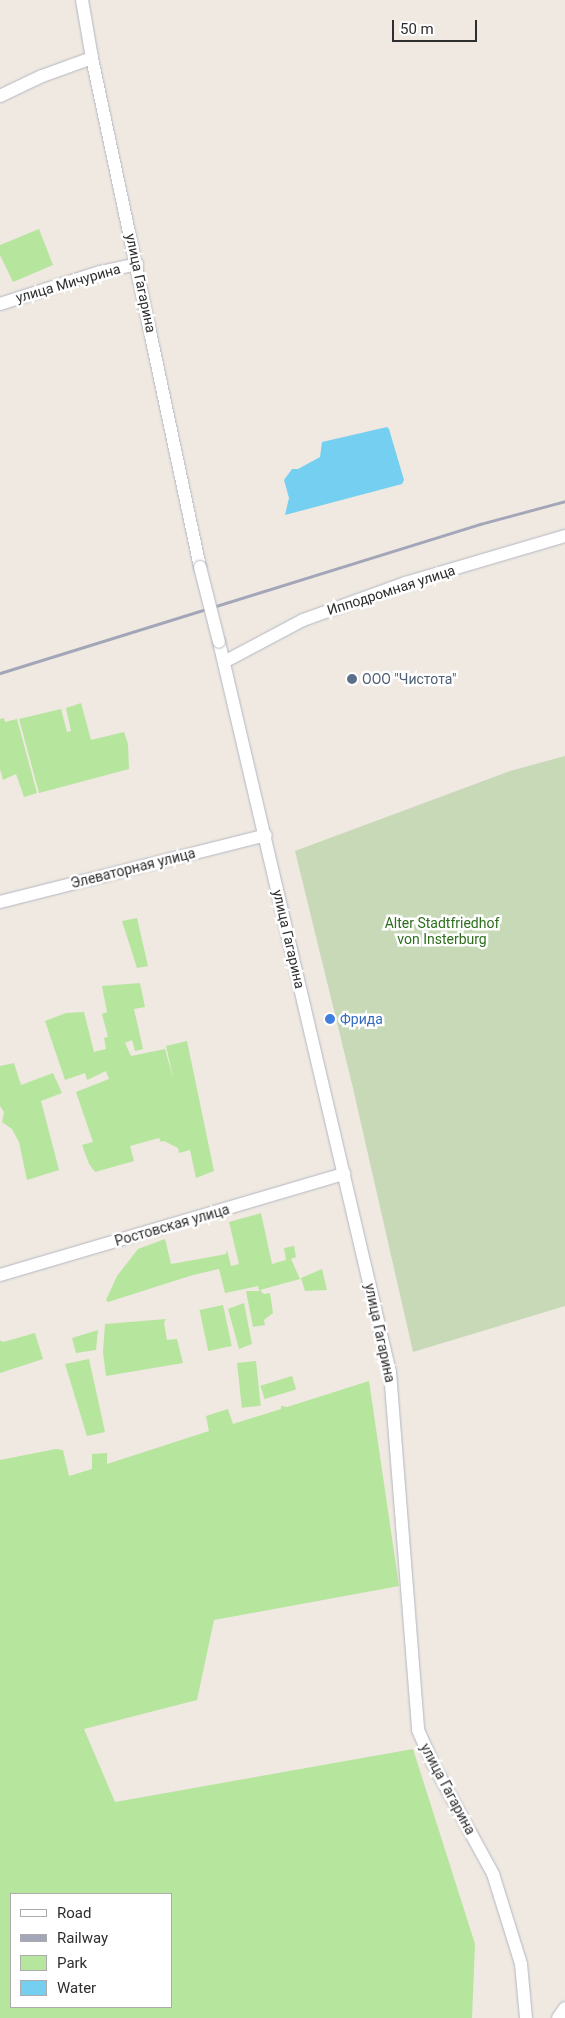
<!DOCTYPE html>
<meta charset="utf-8">
<style>
body{margin:0}
#map{position:relative;width:565px;height:2018px;overflow:hidden;background:#efe9e1;font-family:Roboto,sans-serif}
div>[style]{position:absolute}
.green>*{inset:0;background:#b6e59e;transform-origin:0 0}
.cemetery>*{inset:0;background:#c8d9b8}
.water>*{inset:0;background:#75cff0}
.roads{filter:drop-shadow(0 0 1px #b4b7c1) drop-shadow(0 0 1px #b4b7c1)}
.street>*{height:12px;margin:-6px;padding:0 6px;transform-origin:6px;border-radius:6px;background:#fff}
.rail>*{height:3px;margin:-1.5px;padding:0 1.5px;transform-origin:1.5px;border-radius:1.5px;background:#a3a6b8}
.bridges{filter:drop-shadow(0 0 1px #b4b7c1) drop-shadow(0 0 1px #b4b7c1)}
.street-bridge>*{height:12px;margin:-6px;padding:0 6px;transform-origin:6px;border-radius:6px;background:#fff}
.dots>*{width:14px;height:14px;translate:-50% -50%;box-sizing:border-box;border:2px solid #fff;border-radius:50%}
span{translate:-50% -50%;white-space:nowrap;text-align:center;line-height:1.15;-webkit-text-stroke:5px #fff;paint-order:stroke}
.street-label{font-size:14px;color:#2e2e2e}
.service-label{font-size:14px;color:#4e5e75}
.left{translate:0 -50%;text-align:left}
.park-label{font-size:14px;color:#2c6e1b}
.shop-label{font-size:14px;color:#366cbe}
.legend{position:absolute;left:10px;top:1893px;width:162px;height:115px;box-sizing:border-box;background:#fff;border:1px solid #ababab;margin:0;padding:6px 9px;list-style:none;font-size:15px;color:#2e2e2e}
.legend li{display:flex;align-items:center;gap:10px;height:25px}
.legend b{width:25px;border:1px solid #ababab}
.scale{position:absolute;left:392px;top:20px;width:85px;height:22px;box-sizing:border-box;border:2px solid #2e2e2e;border-top:0;padding-left:6px;font-size:15px;line-height:18px;white-space:nowrap;color:#2e2e2e;-webkit-text-stroke:4px #fff;paint-order:stroke}
</style>
<div id="map">
<div class="green">
<i style="clip-path:polygon(39px 229px,53px 265px,13px 282px,0 255px,0 245px)"></i>
<i style="clip-path:polygon(81px 703px,91px 740px,124px 732px,128px 744px,129px 769px,39px 793px,19px 719px,61px 709px,67px 732px,71px 731px,66px 708px)"></i>
<i style="clip-path:polygon(4px 718px,5px 722px,17px 719px,37px 793px,24px 797px,16px 774px,3px 780px,0 769px,0 719px)"></i>
<i style="clip-path:polygon(137px 918px,148px 966px,137px 968px,122px 921px)"></i>
<i style="clip-path:polygon(140px 983px,145px 1007px,134px 1009px,143px 1049px,135px 1051px,132px 1040px,125px 1043px,131px 1056px,165px 1049px,174px 1081px,166px 1046px,187px 1041px,214px 1171px,196px 1178px,190px 1150px,179px 1153px,178px 1148px,164px 1141px,161px 1142px,159px 1138px,130px 1146px,134px 1161px,95px 1172px,89px 1164px,82px 1145px,93px 1142px,76px 1092px,109px 1079px,106px 1071px,87px 1080px,85px 1073px,65px 1080px,45px 1021px,66px 1013px,84px 1012px,94px 1052px,106px 1049px,104px 1038px,108px 1037px,102px 1014px,107px 1012px,102px 986px)"></i>
<i style="clip-path:polygon(14px 1063px,21px 1085px,53px 1073px,62px 1093px,41px 1101px,59px 1170px,27px 1180px,19px 1142px,12px 1129px,2px 1122px,4px 1112px,0 1106px,0 1066px)"></i>
<i style="clip-path:polygon(261px 1213px,272px 1264px,286px 1260px,284px 1248px,294px 1246px,296px 1257px,291px 1259px,300px 1279px,260px 1290px,264px 1294px,270px 1293px,273px 1313px,264px 1320px,265px 1325px,253px 1327px,246px 1291px,259px 1291px,258px 1286px,225px 1293px,219px 1269px,193px 1275px,108px 1302px,106px 1300px,117px 1276px,138px 1249px,165px 1239px,171px 1264px,216px 1256px,226px 1254px,227px 1250px,231px 1266px,239px 1264px,229px 1222px)"></i>
<i style="clip-path:polygon(322px 1269px,327px 1290px,305px 1291px,301px 1278px)"></i>
<i style="clip-path:polygon(244px 1303px,252px 1344px,239px 1349px,228px 1309px)"></i>
<i style="left:223px;top:1305px;width:42px;height:24px;rotate:78deg"></i>
<i style="clip-path:polygon(166px 1319px,164px 1323px,167px 1340px,177px 1339px,183px 1363px,106px 1376px,103px 1352px,105px 1324px)"></i>
<i style="clip-path:polygon(98px 1330px,96px 1350px,76px 1353px,72px 1338px)"></i>
<i style="clip-path:polygon(35px 1333px,43px 1359px,0 1373px,0 1340px,3px 1342px)"></i>
<i style="clip-path:polygon(89px 1359px,105px 1432px,87px 1436px,65px 1364px)"></i>
<i style="left:256px;top:1361px;width:45px;height:19px;rotate:84deg"></i>
<i style="left:292px;top:1376px;width:14px;height:33px;rotate:73deg"></i>
<i style="clip-path:polygon(evenodd,369px 1381px,399px 1586px,214px 1620px,197px 1700px,84px 1729px,115px 1802px,413px 1749px,475px 1944px,472px 2018px,0 2018px,0 1460px,56px 1449px,63px 1450px,69px 1476px,92px 1469px,92px 1454px,107px 1453px,107px 1464px,209px 1431px,206px 1416px,228px 1409px,233px 1424px,281px 1409px,281px 1406px,287px 1407px,369px 1381px,11px 1894px,171px 1894px,171px 2007px,11px 2007px,11px 1894px)"></i>
</div>
<div class="cemetery">
<i style="clip-path:polygon(565px 756px,565px 1306px,413px 1352px,352px 1084px,295px 851px,510px 771px)"></i>
</div>
<div class="water">
<i style="clip-path:polygon(387px 427px,389px 429px,404px 480px,402px 484px,285px 515px,289px 498px,284px 480px,292px 469px,298px 469px,320px 457px,322px 442px)"></i>
</div>
<div class="roads">
<div class="street">
<i style="left:82px;top:0;width:59px;rotate:80.2deg"></i>
<i style="left:92px;top:58px;width:520px;rotate:78.02deg"></i>
<i style="left:0;top:96px;width:47px;rotate:-25.5deg"></i>
<i style="left:42px;top:76px;width:53px;rotate:-19.8deg"></i>
<i style="left:0;top:304px;width:105px;rotate:-17.7deg"></i>
<i style="left:100px;top:272px;width:38px;rotate:-12deg"></i>
<i style="left:219px;top:642px;width:750px;rotate:76.82deg"></i>
<i style="left:390px;top:1372px;width:359px;rotate:85.5deg"></i>
<i style="left:418px;top:1730px;width:35px;rotate:66deg"></i>
<i style="left:432px;top:1762px;width:128px;rotate:61.4deg"></i>
<i style="left:493px;top:1874px;width:94px;rotate:72.7deg"></i>
<i style="left:521px;top:1964px;width:54px;rotate:84.7deg"></i>
<i style="left:224px;top:662px;width:89px;rotate:-28deg"></i>
<i style="left:303px;top:620px;width:109px;rotate:-19.9deg"></i>
<i style="left:405px;top:583px;width:167px;rotate:-16.4deg"></i>
<i style="left:0;top:902px;width:274px;rotate:-14.1deg"></i>
<i style="left:0;top:1275px;width:359px;rotate:-16.4deg"></i>
<i style="left:558px;top:2018px;width:12px;rotate:-55deg"></i>
</div>
</div>
<div class="rail">
<i style="left:0;top:673px;width:503px;rotate:-17.25deg"></i>
<i style="left:480px;top:524px;width:88px;rotate:-15.1deg"></i>
</div>
<div class="bridges">
<div class="street-bridge">
<i style="left:200px;top:567px;width:77px;rotate:75.8deg"></i>
</div>
</div>
<div class="dots">
<i style="left:352px;top:679px;background:#5c6f8a"></i>
<i style="left:330px;top:1019px;background:#3f7fe0"></i>
</div>
<div class="street-label">
<span style="left:68px;top:283px;rotate:-16deg">улица Мичурина</span>
<span style="left:141px;top:283px;rotate:78deg">улица Гагарина</span>
<span style="left:391px;top:590px;rotate:-18deg">Ипподромная улица</span>
<span style="left:133px;top:868px;rotate:-14deg">Элеваторная улица</span>
<span style="left:289px;top:939px;rotate:77deg">улица Гагарина</span>
<span style="left:172px;top:1225px;rotate:-16deg">Ростовская улица</span>
<span style="left:380px;top:1333px;rotate:78deg">улица Гагарина</span>
<span style="left:448px;top:1789px;rotate:62deg">улица Гагарина</span>
</div>
<div class="service-label">
<span class="left" style="left:362px;top:679px">ООО "Чистота"</span>
</div>
<div class="park-label">
<span style="left:442px;top:931px">Alter Stadtfriedhof<br>von Insterburg</span>
</div>
<div class="shop-label">
<span class="left" style="left:340px;top:1019px">Фрида</span>
</div>
<ul class="legend">
<li><b style="height:6px;background:#fff"></b>Road</li>
<li><b style="height:6px;background:#a3a6b8"></b>Railway</li>
<li><b style="height:14px;background:#b6e59e"></b>Park</li>
<li><b style="height:14px;background:#75cff0"></b>Water</li>
</ul>
<div class="scale">50 m</div>
</div>
